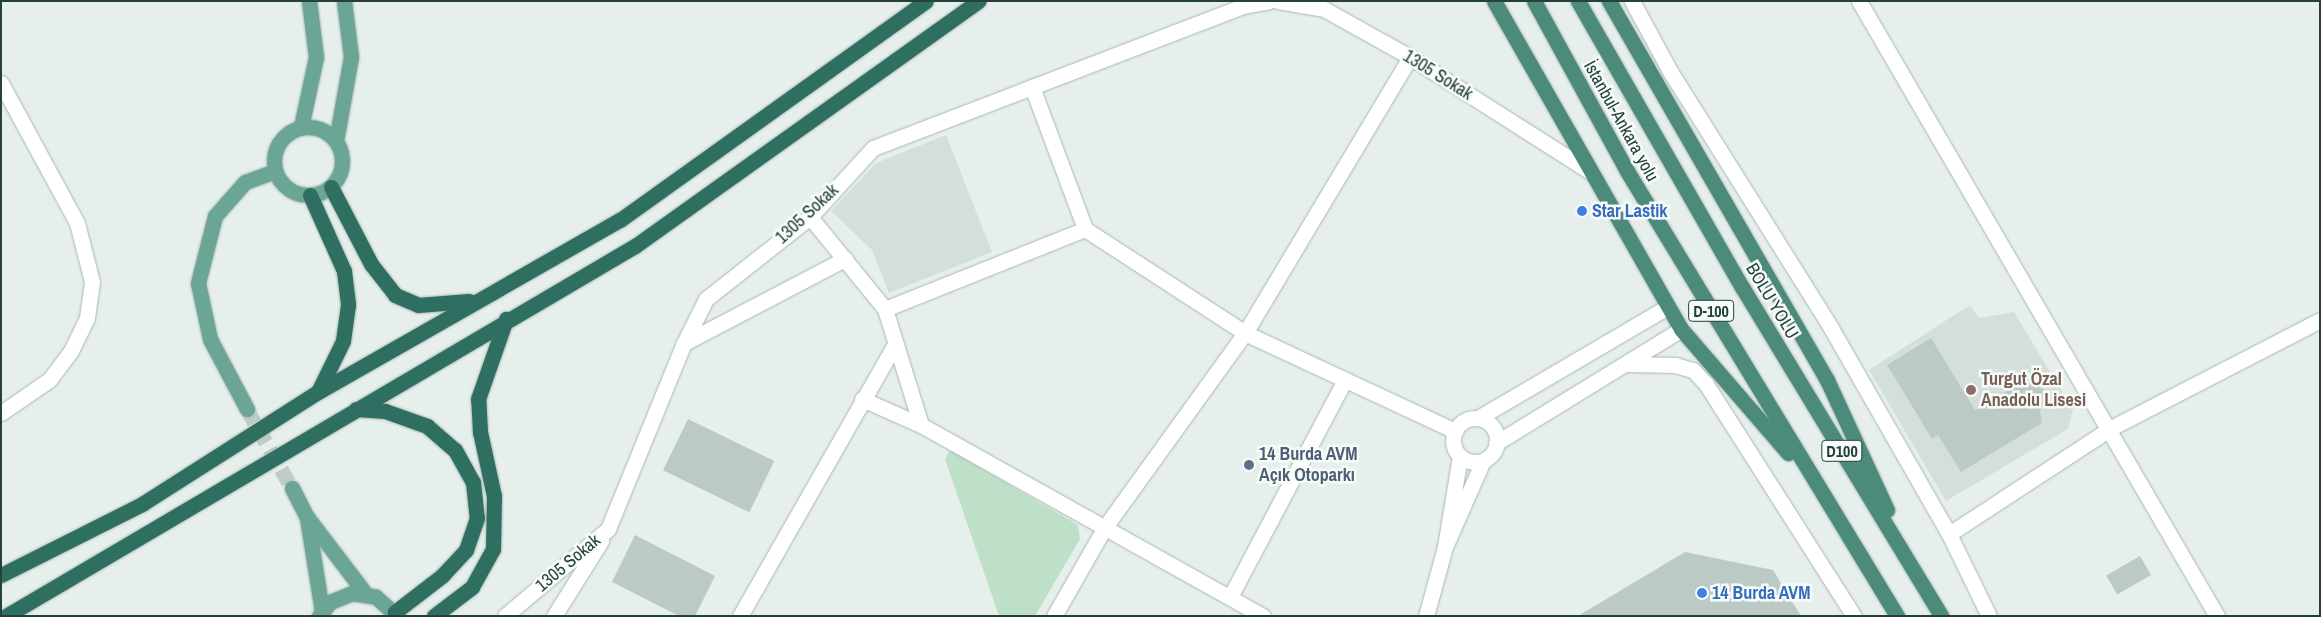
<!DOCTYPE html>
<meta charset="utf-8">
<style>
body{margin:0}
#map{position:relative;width:2321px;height:617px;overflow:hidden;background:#e6efeb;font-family:"Archivo Narrow",sans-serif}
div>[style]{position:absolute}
.built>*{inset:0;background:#d4dfda}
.green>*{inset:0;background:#bfe0c8}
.building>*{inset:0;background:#bbcac4;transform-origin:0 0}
.minor-tunnel>*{height:15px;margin-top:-7.5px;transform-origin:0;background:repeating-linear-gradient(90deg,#bfccc8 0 15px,transparent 0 23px)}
.roads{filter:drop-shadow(0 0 1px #a8b8b2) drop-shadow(0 0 1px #a8b8b2)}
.minor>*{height:15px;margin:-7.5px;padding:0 7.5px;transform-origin:7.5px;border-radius:7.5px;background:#fff}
.minor>.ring{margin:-7.5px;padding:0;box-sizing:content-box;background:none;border:15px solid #fff;border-radius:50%}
.primary>*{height:15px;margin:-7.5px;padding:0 7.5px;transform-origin:7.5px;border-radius:7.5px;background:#6aa596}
.primary>.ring{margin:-7.5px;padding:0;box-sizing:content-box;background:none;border:15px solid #6aa596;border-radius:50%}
.trunk>*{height:15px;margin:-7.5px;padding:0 7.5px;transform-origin:7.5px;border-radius:7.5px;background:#4c8a7c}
.motorway>*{height:15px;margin:-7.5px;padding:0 7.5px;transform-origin:7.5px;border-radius:7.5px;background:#2f6f62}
.dots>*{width:14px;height:14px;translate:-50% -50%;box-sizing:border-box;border:2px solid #f7fbf9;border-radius:50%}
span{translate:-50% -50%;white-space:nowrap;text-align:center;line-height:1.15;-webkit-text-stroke:5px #f7fbf9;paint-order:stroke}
.shield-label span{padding:1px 4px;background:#f7fbf9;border:1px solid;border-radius:4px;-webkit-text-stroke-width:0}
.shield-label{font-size:16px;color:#24423a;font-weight:700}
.street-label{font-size:18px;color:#24423a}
.shop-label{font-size:18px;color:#366cbe;font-weight:700}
.left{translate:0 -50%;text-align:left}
.education-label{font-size:18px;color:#785e54;font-weight:700}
.service-label{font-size:18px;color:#4e5e75;font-weight:700}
.frame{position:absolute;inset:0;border:2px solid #24423a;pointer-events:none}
</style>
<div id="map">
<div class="built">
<i style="clip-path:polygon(946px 135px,992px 252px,889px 293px,872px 250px,831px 211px,876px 163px)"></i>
<i style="clip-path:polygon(1970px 305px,1979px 318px,2014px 312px,2073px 410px,2068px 429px,1946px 501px,1869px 370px)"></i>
</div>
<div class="green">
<i style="clip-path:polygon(950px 450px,1078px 525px,1080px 539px,1035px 616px,999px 616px,945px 459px)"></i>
</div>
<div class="building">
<i style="clip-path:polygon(1931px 338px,1975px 410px,2035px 374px,2048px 397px,2040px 411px,2042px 423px,1961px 472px,1938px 435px,1932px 439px,1887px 365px)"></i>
<i style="left:688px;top:419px;width:96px;height:57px;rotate:26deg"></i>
<i style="clip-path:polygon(635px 535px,715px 576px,695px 616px,679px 616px,612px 582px)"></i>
<i style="clip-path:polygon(1685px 552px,1773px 570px,1801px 616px,1578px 616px)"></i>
<i style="left:2140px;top:556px;width:22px;height:39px;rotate:60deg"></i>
</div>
<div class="minor-tunnel">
<i style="left:247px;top:409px;width:91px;rotate:60.3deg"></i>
</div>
<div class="roads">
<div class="minor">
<i style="left:1278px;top:1px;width:47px;rotate:9.9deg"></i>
<i style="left:1324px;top:9px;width:98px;rotate:29.2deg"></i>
<i style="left:1410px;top:57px;width:212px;rotate:32.5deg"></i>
<i style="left:1632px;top:1px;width:80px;rotate:61.5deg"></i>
<i style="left:1670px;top:71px;width:303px;rotate:57.9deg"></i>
<i style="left:1831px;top:328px;width:237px;rotate:60.2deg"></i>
<i style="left:1949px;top:534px;width:91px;rotate:64deg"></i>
<i style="left:1859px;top:1px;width:712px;rotate:59.8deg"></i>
<i style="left:1px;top:83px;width:159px;rotate:61.5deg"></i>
<i style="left:77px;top:223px;width:61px;rotate:75.7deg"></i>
<i style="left:92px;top:282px;width:36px;rotate:98deg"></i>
<i style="left:87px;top:318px;width:37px;rotate:116deg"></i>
<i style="left:71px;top:351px;width:36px;rotate:127deg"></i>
<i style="left:49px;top:380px;width:58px;rotate:145.5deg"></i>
<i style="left:1032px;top:87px;width:152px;rotate:69.5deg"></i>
<i style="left:1085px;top:229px;width:191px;rotate:33deg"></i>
<i style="left:1245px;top:333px;width:232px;rotate:25deg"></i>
<i style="left:810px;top:217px;width:119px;rotate:50.8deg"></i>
<i style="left:885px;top:309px;width:121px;rotate:72.8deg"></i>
<i style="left:885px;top:309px;width:215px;rotate:-21.8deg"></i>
<i style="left:684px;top:343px;width:182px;rotate:-27.6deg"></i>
<i style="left:1628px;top:364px;width:47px;rotate:1.2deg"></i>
<i style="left:1675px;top:365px;width:19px;rotate:16deg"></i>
<i style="left:1693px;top:370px;width:19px;rotate:47deg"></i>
<i style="left:1706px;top:384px;width:275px;rotate:57.5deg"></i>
<i style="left:862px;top:399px;width:64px;rotate:23.8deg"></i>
<i style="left:921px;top:425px;width:392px;rotate:29.2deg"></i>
<i style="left:1478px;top:418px;width:219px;rotate:-30.4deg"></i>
<i class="ring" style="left:1453px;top:418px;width:29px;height:29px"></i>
<i style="left:1496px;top:443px;width:217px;rotate:-31.6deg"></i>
<i style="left:1460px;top:456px;width:92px;rotate:99.4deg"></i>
<i style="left:1445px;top:547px;width:94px;rotate:-66.2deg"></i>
<i style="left:1949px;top:534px;width:194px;rotate:-33.2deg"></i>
<i style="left:2111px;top:428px;width:235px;rotate:-27.3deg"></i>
<i style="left:1230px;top:597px;width:246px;rotate:-62.1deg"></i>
<i style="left:505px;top:616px;width:135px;rotate:-40.2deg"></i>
<i style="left:608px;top:529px;width:201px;rotate:-67.8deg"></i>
<i style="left:684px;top:343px;width:49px;rotate:-63.4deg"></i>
<i style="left:706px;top:299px;width:132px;rotate:-38.3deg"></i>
<i style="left:810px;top:217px;width:93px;rotate:-47.6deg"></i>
<i style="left:873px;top:148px;width:395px;rotate:-21deg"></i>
<i style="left:1242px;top:6px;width:27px;rotate:-10deg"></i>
<i style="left:554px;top:616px;width:89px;rotate:-57.9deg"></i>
<i style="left:740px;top:616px;width:314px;rotate:-60.3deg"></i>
<i style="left:1054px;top:616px;width:103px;rotate:-60.2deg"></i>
<i style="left:1105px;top:527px;width:239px;rotate:-54.2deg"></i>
<i style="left:1245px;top:333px;width:322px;rotate:-59.1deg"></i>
<i style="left:1426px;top:616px;width:72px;rotate:-74.6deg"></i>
</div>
<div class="primary">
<i class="ring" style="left:274px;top:127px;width:53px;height:53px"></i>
<i style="left:301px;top:127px;width:72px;rotate:-77.9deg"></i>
<i style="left:316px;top:57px;width:56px;rotate:-97.1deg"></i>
<i style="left:336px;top:141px;width:85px;rotate:-79.9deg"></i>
<i style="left:351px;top:57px;width:56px;rotate:-97.1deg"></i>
<i style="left:247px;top:409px;width:79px;rotate:-117.9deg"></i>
<i style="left:210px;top:339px;width:57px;rotate:-102.1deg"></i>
<i style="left:198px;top:283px;width:69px;rotate:-75.8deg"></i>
<i style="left:215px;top:216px;width:45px;rotate:-48.6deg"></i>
<i style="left:245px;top:182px;width:32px;rotate:-20deg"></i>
<i style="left:292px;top:488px;width:33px;rotate:63deg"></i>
<i style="left:322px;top:611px;width:95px;rotate:-99.1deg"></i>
<i style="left:307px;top:517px;width:96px;rotate:52.7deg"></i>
<i style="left:319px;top:616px;width:18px;rotate:-52deg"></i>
<i style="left:330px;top:602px;width:24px;rotate:-22deg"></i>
<i style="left:352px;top:593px;width:24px;rotate:9deg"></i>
<i style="left:376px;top:597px;width:28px;rotate:42deg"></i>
</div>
<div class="trunk">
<i style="left:1494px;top:1px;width:378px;rotate:60.3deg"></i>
<i style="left:1681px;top:329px;width:164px;rotate:49.2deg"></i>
<i style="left:1534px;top:1px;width:194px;rotate:61.3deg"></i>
<i style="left:1627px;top:171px;width:521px;rotate:58.75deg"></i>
<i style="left:1578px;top:1px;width:330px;rotate:60.2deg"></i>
<i style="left:1742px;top:287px;width:385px;rotate:58.8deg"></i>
<i style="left:1609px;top:1px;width:437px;rotate:60.1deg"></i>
<i style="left:1827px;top:380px;width:143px;rotate:65.2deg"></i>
</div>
<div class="motorway">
<i style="left:331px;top:187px;width:87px;rotate:62.5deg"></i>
<i style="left:371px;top:264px;width:39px;rotate:52deg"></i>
<i style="left:395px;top:295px;width:25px;rotate:23deg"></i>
<i style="left:418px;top:305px;width:51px;rotate:-4.5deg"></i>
<i style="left:310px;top:195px;width:83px;rotate:65.9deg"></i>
<i style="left:344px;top:271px;width:34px;rotate:83deg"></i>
<i style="left:348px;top:305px;width:36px;rotate:98deg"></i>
<i style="left:343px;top:341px;width:55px;rotate:116.1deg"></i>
<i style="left:356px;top:409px;width:29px;rotate:4deg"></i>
<i style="left:385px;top:411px;width:45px;rotate:19.7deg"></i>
<i style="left:427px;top:426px;width:37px;rotate:41deg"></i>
<i style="left:455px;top:450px;width:37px;rotate:61deg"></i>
<i style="left:473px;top:482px;width:36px;rotate:84deg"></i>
<i style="left:477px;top:518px;width:34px;rotate:109deg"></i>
<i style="left:466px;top:550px;width:34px;rotate:133deg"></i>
<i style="left:443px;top:575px;width:61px;rotate:142.4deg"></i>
<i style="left:1px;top:575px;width:158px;rotate:-26.7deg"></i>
<i style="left:142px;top:504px;width:209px;rotate:-32.5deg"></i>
<i style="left:318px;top:392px;width:348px;rotate:-29.7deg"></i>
<i style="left:620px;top:220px;width:376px;rotate:-35.6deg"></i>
<i style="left:6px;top:616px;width:730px;rotate:-30.47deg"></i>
<i style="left:635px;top:246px;width:422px;rotate:-35.5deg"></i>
<i style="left:434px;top:616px;width:48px;rotate:-37.3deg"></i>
<i style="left:472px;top:587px;width:43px;rotate:-61.1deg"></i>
<i style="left:493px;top:549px;width:53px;rotate:-88.9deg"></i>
<i style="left:494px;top:496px;width:66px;rotate:-102.3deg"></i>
<i style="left:480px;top:432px;width:33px;rotate:-93deg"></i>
<i style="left:478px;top:399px;width:85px;rotate:-70.7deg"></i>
</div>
</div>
<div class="dots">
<i style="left:1582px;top:211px;background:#3f7fe0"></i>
<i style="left:1971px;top:390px;background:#8d6e63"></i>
<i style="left:1249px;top:465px;background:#5c6f8a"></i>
<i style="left:1702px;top:593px;background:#3f7fe0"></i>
</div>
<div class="shield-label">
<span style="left:1711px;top:311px">D-100</span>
<span style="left:1842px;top:451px">D100</span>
</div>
<div class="street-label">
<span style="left:1438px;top:75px;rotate:32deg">1305 Sokak</span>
<span style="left:1621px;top:121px;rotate:61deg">İstanbul-Ankara yolu</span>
<span style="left:807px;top:214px;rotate:-43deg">1305 Sokak</span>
<span style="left:1772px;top:301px;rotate:59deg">BOLU YOLU</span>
<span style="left:568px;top:563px;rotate:-40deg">1305 Sokak</span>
</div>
<div class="shop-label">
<span class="left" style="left:1592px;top:211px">Star Lastik</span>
<span class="left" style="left:1712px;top:593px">14 Burda AVM</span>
</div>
<div class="education-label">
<span class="left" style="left:1981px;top:390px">Turgut Özal<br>Anadolu Lisesi</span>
</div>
<div class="service-label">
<span class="left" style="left:1259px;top:465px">14 Burda AVM<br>Açık Otoparkı</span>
</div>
<div class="frame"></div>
</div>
